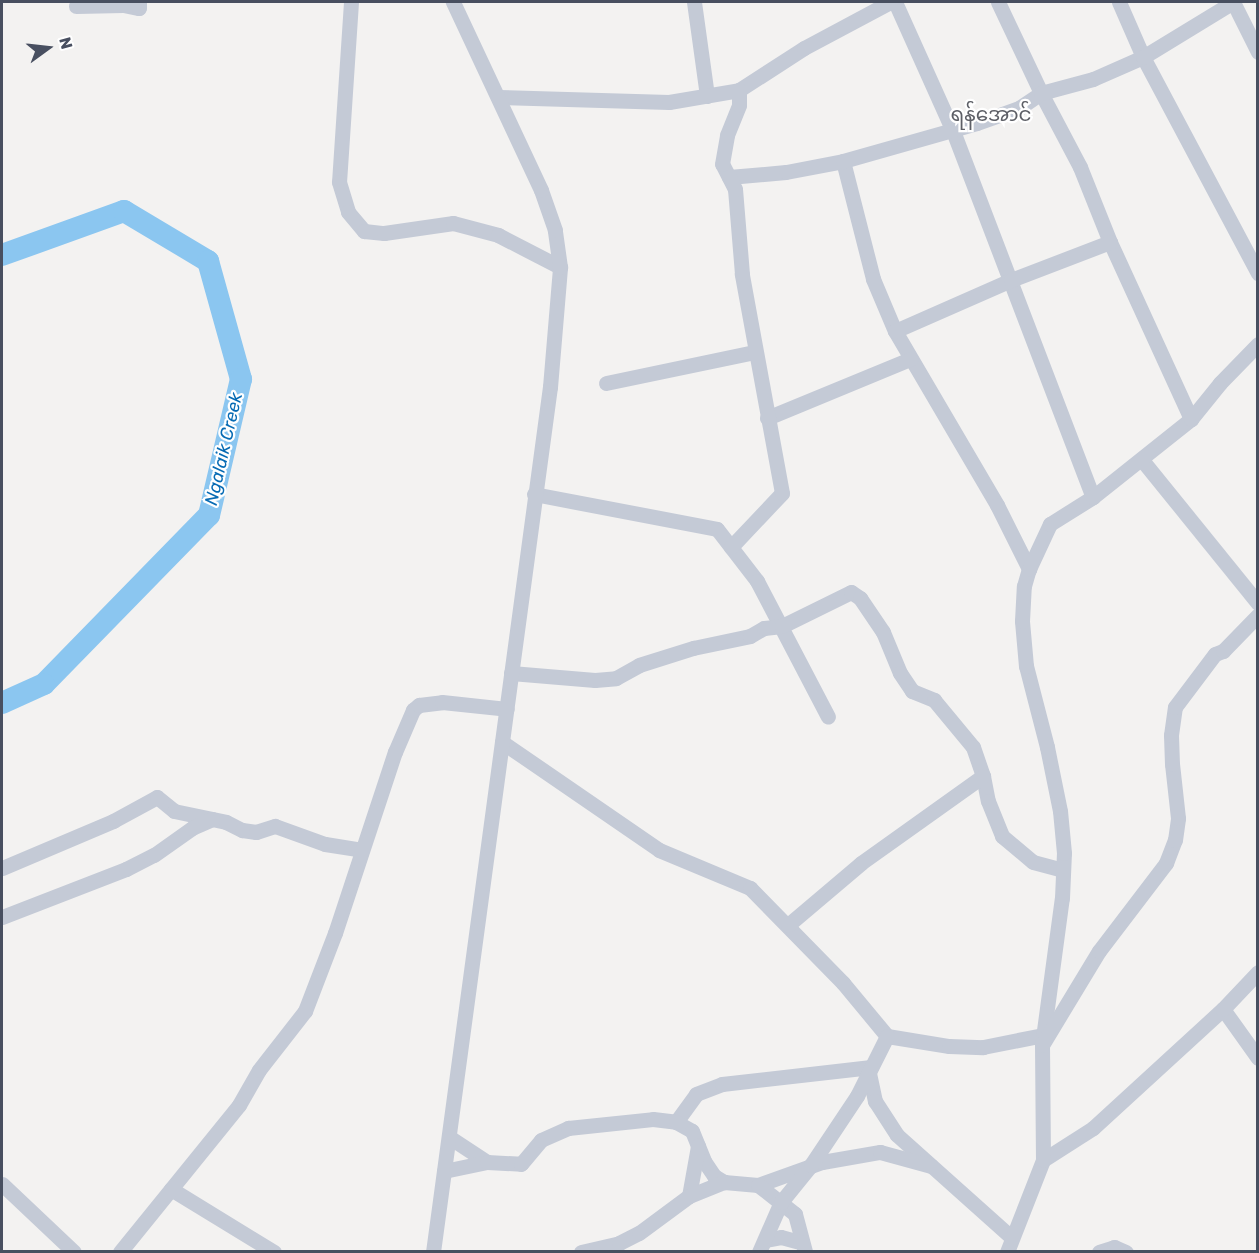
<!DOCTYPE html>
<meta charset="utf-8">
<style>
body{margin:0}
#map{position:relative;width:1259px;height:1253px;overflow:hidden;background:#f3f2f1;font-family:Rubik,"Noto Sans Myanmar",sans-serif}
div>[style]{position:absolute}
.river>*{height:22px;margin:-11px;padding:0 11px;transform-origin:11px;border-radius:11px;background:#8bc6f0}
.minor>*{height:15px;margin:-7.5px;padding:0 7.5px;transform-origin:7.5px;border-radius:7.5px;background:#c4cad6}
span{translate:-50% -50%;white-space:nowrap;text-align:center;line-height:1.15;-webkit-text-stroke:4.5px #fff;paint-order:stroke}
.water-label{font-size:18px;color:#076bb4;font-style:italic}
.quarter-label{font-size:20px;color:#5d5f66}
.frame{position:absolute;inset:0;border:3px solid #484f60;pointer-events:none}
.north{position:absolute;left:18px;top:18px;width:60px;height:60px;-webkit-text-stroke:4px #fff;paint-order:stroke;rotate:75deg;font-size:16px;font-weight:700;line-height:24px;text-align:center;color:#484f60}
.north::after{content:'';display:block;margin:auto;width:21px;height:27px;background:#484f60;clip-path:polygon(50% 0,100% 100%,50% 72%,0 100%)}
</style>
<div id="map">
<div class="river">
<i style="left:2px;top:255px;width:130px;rotate:-19.8deg"></i>
<i style="left:124px;top:211px;width:98px;rotate:30.8deg"></i>
<i style="left:208px;top:261px;width:123px;rotate:74.4deg"></i>
<i style="left:241px;top:379px;width:140px;rotate:103.2deg"></i>
<i style="left:209px;top:515px;width:236px;rotate:134.3deg"></i>
<i style="left:44px;top:684px;width:46px;rotate:155.7deg"></i>
</div>
<div class="minor">
<i style="left:351px;top:2px;width:180px;rotate:93.8deg"></i>
<i style="left:339px;top:182px;width:31px;rotate:73deg"></i>
<i style="left:348px;top:212px;width:25px;rotate:50deg"></i>
<i style="left:364px;top:231px;width:20px;rotate:6deg"></i>
<i style="left:384px;top:233px;width:70px;rotate:-8.2deg"></i>
<i style="left:453px;top:223px;width:47px;rotate:14.9deg"></i>
<i style="left:498px;top:235px;width:70px;rotate:27.3deg"></i>
<i style="left:694px;top:2px;width:95px;rotate:82.1deg"></i>
<i style="left:895px;top:2px;width:141px;rotate:65.8deg"></i>
<i style="left:953px;top:131px;width:392px;rotate:69.1deg"></i>
<i style="left:998px;top:2px;width:101px;rotate:64.7deg"></i>
<i style="left:1041px;top:93px;width:84px;rotate:62.2deg"></i>
<i style="left:1080px;top:167px;width:81px;rotate:68.2deg"></i>
<i style="left:1110px;top:242px;width:195px;rotate:65.4deg"></i>
<i style="left:1119px;top:2px;width:60px;rotate:66.4deg"></i>
<i style="left:1143px;top:57px;width:245px;rotate:62deg"></i>
<i style="left:1233px;top:2px;width:56px;rotate:63.4deg"></i>
<i style="left:76px;top:6px;width:47px;rotate:-1.2deg"></i>
<i style="left:123px;top:5px;width:16px;rotate:11deg"></i>
<i style="left:139px;top:8px;width:6px;rotate:-90deg"></i>
<i style="left:498px;top:97px;width:171px;rotate:1.7deg"></i>
<i style="left:669px;top:102px;width:71px;rotate:-9.7deg"></i>
<i style="left:739px;top:90px;width:77px;rotate:-32.9deg"></i>
<i style="left:804px;top:48px;width:98px;rotate:-28.1deg"></i>
<i style="left:843px;top:161px;width:122px;rotate:75.7deg"></i>
<i style="left:873px;top:279px;width:56px;rotate:67.1deg"></i>
<i style="left:895px;top:331px;width:202px;rotate:59.6deg"></i>
<i style="left:997px;top:505px;width:72px;rotate:63.4deg"></i>
<i style="left:729px;top:177px;width:57px;rotate:-5deg"></i>
<i style="left:786px;top:172px;width:58px;rotate:-10.9deg"></i>
<i style="left:843px;top:161px;width:139px;rotate:-15.8deg"></i>
<i style="left:977px;top:123px;width:45px;rotate:-19.7deg"></i>
<i style="left:1019px;top:108px;width:27px;rotate:-34deg"></i>
<i style="left:1041px;top:93px;width:54px;rotate:-15.1deg"></i>
<i style="left:1093px;top:79px;width:55px;rotate:-23.7deg"></i>
<i style="left:1143px;top:57px;width:105px;rotate:-31.4deg"></i>
<i style="left:895px;top:331px;width:127px;rotate:-23.7deg"></i>
<i style="left:1011px;top:280px;width:106px;rotate:-21deg"></i>
<i style="left:606px;top:383px;width:151px;rotate:-11.8deg"></i>
<i style="left:767px;top:418px;width:155px;rotate:-22.4deg"></i>
<i style="left:1142px;top:460px;width:184px;rotate:51deg"></i>
<i style="left:534px;top:494px;width:186px;rotate:10.8deg"></i>
<i style="left:717px;top:529px;width:66px;rotate:52.4deg"></i>
<i style="left:757px;top:581px;width:153px;rotate:62.4deg"></i>
<i style="left:731px;top:547px;width:74px;rotate:-46.6deg"></i>
<i style="left:782px;top:493px;width:223px;rotate:-100.4deg"></i>
<i style="left:742px;top:274px;width:85px;rotate:-94.7deg"></i>
<i style="left:735px;top:189px;width:28px;rotate:-117deg"></i>
<i style="left:722px;top:164px;width:29px;rotate:-80deg"></i>
<i style="left:727px;top:135px;width:32px;rotate:-68deg"></i>
<i style="left:739px;top:105px;width:15px;rotate:-90deg"></i>
<i style="left:511px;top:673px;width:84px;rotate:4.8deg"></i>
<i style="left:595px;top:680px;width:21px;rotate:-5deg"></i>
<i style="left:616px;top:678px;width:26px;rotate:-29deg"></i>
<i style="left:639px;top:665px;width:57px;rotate:-17.5deg"></i>
<i style="left:693px;top:648px;width:58px;rotate:-11.9deg"></i>
<i style="left:750px;top:636px;width:16px;rotate:-30deg"></i>
<i style="left:764px;top:628px;width:18px;rotate:-6deg"></i>
<i style="left:782px;top:626px;width:77px;rotate:-26.2deg"></i>
<i style="left:851px;top:592px;width:11px;rotate:34deg"></i>
<i style="left:860px;top:598px;width:41px;rotate:55.9deg"></i>
<i style="left:883px;top:632px;width:44px;rotate:67.5deg"></i>
<i style="left:900px;top:673px;width:22px;rotate:56deg"></i>
<i style="left:912px;top:691px;width:24px;rotate:22deg"></i>
<i style="left:934px;top:700px;width:61px;rotate:50.3deg"></i>
<i style="left:973px;top:747px;width:31px;rotate:71deg"></i>
<i style="left:983px;top:776px;width:25px;rotate:79deg"></i>
<i style="left:988px;top:801px;width:38px;rotate:68deg"></i>
<i style="left:1002px;top:836px;width:40px;rotate:40deg"></i>
<i style="left:1033px;top:862px;width:31px;rotate:15deg"></i>
<i style="left:502px;top:742px;width:191px;rotate:34.5deg"></i>
<i style="left:659px;top:850px;width:99px;rotate:22.7deg"></i>
<i style="left:750px;top:888px;width:133px;rotate:45.6deg"></i>
<i style="left:843px;top:983px;width:69px;rotate:50.3deg"></i>
<i style="left:887px;top:1036px;width:63px;rotate:9.2deg"></i>
<i style="left:949px;top:1046px;width:34px;rotate:2deg"></i>
<i style="left:983px;top:1047px;width:61px;rotate:-11.3deg"></i>
<i style="left:2px;top:868px;width:121px;rotate:-22.9deg"></i>
<i style="left:113px;top:821px;width:50px;rotate:-28.6deg"></i>
<i style="left:157px;top:797px;width:22px;rotate:39deg"></i>
<i style="left:174px;top:811px;width:53px;rotate:11.9deg"></i>
<i style="left:226px;top:822px;width:18px;rotate:27deg"></i>
<i style="left:242px;top:830px;width:14px;rotate:8deg"></i>
<i style="left:256px;top:832px;width:20px;rotate:-18deg"></i>
<i style="left:275px;top:826px;width:53px;rotate:19.8deg"></i>
<i style="left:325px;top:844px;width:36px;rotate:9deg"></i>
<i style="left:2px;top:917px;width:133px;rotate:-21.2deg"></i>
<i style="left:126px;top:869px;width:31px;rotate:-27deg"></i>
<i style="left:154px;top:855px;width:47px;rotate:-35.4deg"></i>
<i style="left:192px;top:828px;width:22px;rotate:-24deg"></i>
<i style="left:788px;top:925px;width:96px;rotate:-40.3deg"></i>
<i style="left:861px;top:863px;width:150px;rotate:-35.5deg"></i>
<i style="left:1223px;top:1009px;width:60px;rotate:54.5deg"></i>
<i style="left:1042px;top:1045px;width:148px;rotate:-82.3deg"></i>
<i style="left:1062px;top:898px;width:45px;rotate:-87.5deg"></i>
<i style="left:1064px;top:853px;width:42px;rotate:-95.4deg"></i>
<i style="left:1060px;top:811px;width:65px;rotate:-101.5deg"></i>
<i style="left:1047px;top:747px;width:84px;rotate:-104.5deg"></i>
<i style="left:1026px;top:666px;width:45px;rotate:-95.1deg"></i>
<i style="left:1022px;top:621px;width:35px;rotate:-87deg"></i>
<i style="left:1024px;top:586px;width:18px;rotate:-74deg"></i>
<i style="left:1029px;top:569px;width:50px;rotate:-65deg"></i>
<i style="left:1050px;top:524px;width:51px;rotate:-32.1deg"></i>
<i style="left:1093px;top:497px;width:125px;rotate:-38.5deg"></i>
<i style="left:1191px;top:419px;width:46px;rotate:-51.1deg"></i>
<i style="left:1220px;top:383px;width:54px;rotate:-45.7deg"></i>
<i style="left:869px;top:1073px;width:29px;rotate:78deg"></i>
<i style="left:875px;top:1101px;width:40px;rotate:57.1deg"></i>
<i style="left:897px;top:1135px;width:153px;rotate:41.8deg"></i>
<i style="left:676px;top:1122px;width:34px;rotate:-54deg"></i>
<i style="left:696px;top:1094px;width:28px;rotate:-21deg"></i>
<i style="left:722px;top:1084px;width:150px;rotate:-6.5deg"></i>
<i style="left:449px;top:1137px;width:45px;rotate:33.3deg"></i>
<i style="left:1043px;top:1160px;width:59px;rotate:-32.6deg"></i>
<i style="left:1093px;top:1128px;width:176px;rotate:-42.5deg"></i>
<i style="left:1223px;top:1009px;width:51px;rotate:-46.6deg"></i>
<i style="left:444px;top:1171px;width:44px;rotate:-11.8deg"></i>
<i style="left:487px;top:1162px;width:34px;rotate:3deg"></i>
<i style="left:521px;top:1164px;width:31px;rotate:-50deg"></i>
<i style="left:541px;top:1140px;width:30px;rotate:-24deg"></i>
<i style="left:568px;top:1128px;width:85px;rotate:-6deg"></i>
<i style="left:653px;top:1119px;width:23px;rotate:7deg"></i>
<i style="left:676px;top:1122px;width:18px;rotate:29deg"></i>
<i style="left:692px;top:1131px;width:32px;rotate:68deg"></i>
<i style="left:704px;top:1161px;width:18px;rotate:56deg"></i>
<i style="left:714px;top:1176px;width:12px;rotate:31deg"></i>
<i style="left:724px;top:1182px;width:34px;rotate:5deg"></i>
<i style="left:758px;top:1185px;width:68px;rotate:-19.8deg"></i>
<i style="left:822px;top:1162px;width:59px;rotate:-9.8deg"></i>
<i style="left:880px;top:1152px;width:53px;rotate:15.4deg"></i>
<i style="left:2px;top:1184px;width:99px;rotate:43.4deg"></i>
<i style="left:758px;top:1185px;width:47px;rotate:38.1deg"></i>
<i style="left:795px;top:1214px;width:39px;rotate:75deg"></i>
<i style="left:171px;top:1189px;width:121px;rotate:31.5deg"></i>
<i style="left:689px;top:1196px;width:51px;rotate:-79.8deg"></i>
<i style="left:766px;top:1240px;width:15px;rotate:-11deg"></i>
<i style="left:781px;top:1237px;width:20px;rotate:15deg"></i>
<i style="left:120px;top:1252px;width:189px;rotate:-51deg"></i>
<i style="left:239px;top:1105px;width:40px;rotate:-60.3deg"></i>
<i style="left:259px;top:1070px;width:75px;rotate:-52.1deg"></i>
<i style="left:305px;top:1011px;width:84px;rotate:-69deg"></i>
<i style="left:335px;top:933px;width:191px;rotate:-71.7deg"></i>
<i style="left:395px;top:752px;width:46px;rotate:-66.8deg"></i>
<i style="left:413px;top:710px;width:8px;rotate:-40deg"></i>
<i style="left:419px;top:705px;width:23px;rotate:-7deg"></i>
<i style="left:442px;top:702px;width:65px;rotate:6.1deg"></i>
<i style="left:433px;top:1252px;width:873px;rotate:-82.3deg"></i>
<i style="left:550px;top:387px;width:120px;rotate:-85.2deg"></i>
<i style="left:560px;top:267px;width:37px;rotate:-98deg"></i>
<i style="left:555px;top:230px;width:42px;rotate:-109.3deg"></i>
<i style="left:541px;top:190px;width:208px;rotate:-115.1deg"></i>
<i style="left:581px;top:1252px;width:39px;rotate:-13deg"></i>
<i style="left:619px;top:1243px;width:22px;rotate:-27deg"></i>
<i style="left:639px;top:1233px;width:62px;rotate:-36.5deg"></i>
<i style="left:689px;top:1196px;width:38px;rotate:-22deg"></i>
<i style="left:759px;top:1252px;width:55px;rotate:-66.3deg"></i>
<i style="left:781px;top:1202px;width:48px;rotate:-51deg"></i>
<i style="left:811px;top:1165px;width:83px;rotate:-56.3deg"></i>
<i style="left:857px;top:1096px;width:67px;rotate:-63.4deg"></i>
<i style="left:1007px;top:1252px;width:99px;rotate:-68.6deg"></i>
<i style="left:1043px;top:1160px;width:115px;rotate:-90.5deg"></i>
<i style="left:1042px;top:1045px;width:110px;rotate:-58.8deg"></i>
<i style="left:1099px;top:951px;width:111px;rotate:-52.7deg"></i>
<i style="left:1166px;top:863px;width:25px;rotate:-69deg"></i>
<i style="left:1175px;top:840px;width:22px;rotate:-82deg"></i>
<i style="left:1178px;top:818px;width:54px;rotate:-96.3deg"></i>
<i style="left:1172px;top:764px;width:29px;rotate:-92deg"></i>
<i style="left:1171px;top:735px;width:28px;rotate:-82deg"></i>
<i style="left:1175px;top:707px;width:66px;rotate:-53deg"></i>
<i style="left:1215px;top:654px;width:9px;rotate:-21deg"></i>
<i style="left:1223px;top:651px;width:50px;rotate:-45.8deg"></i>
<i style="left:1099px;top:1252px;width:16px;rotate:-18deg"></i>
<i style="left:1114px;top:1247px;width:13px;rotate:23deg"></i>
</div>
<div class="water-label">
<span style="left:224px;top:449px;rotate:-77deg">Ngalaik Creek</span>
</div>
<div class="quarter-label">
<span style="left:991px;top:114px">ရန်အောင်</span>
</div>
<div class="frame"></div>
<div class="north">N</div>
</div>
